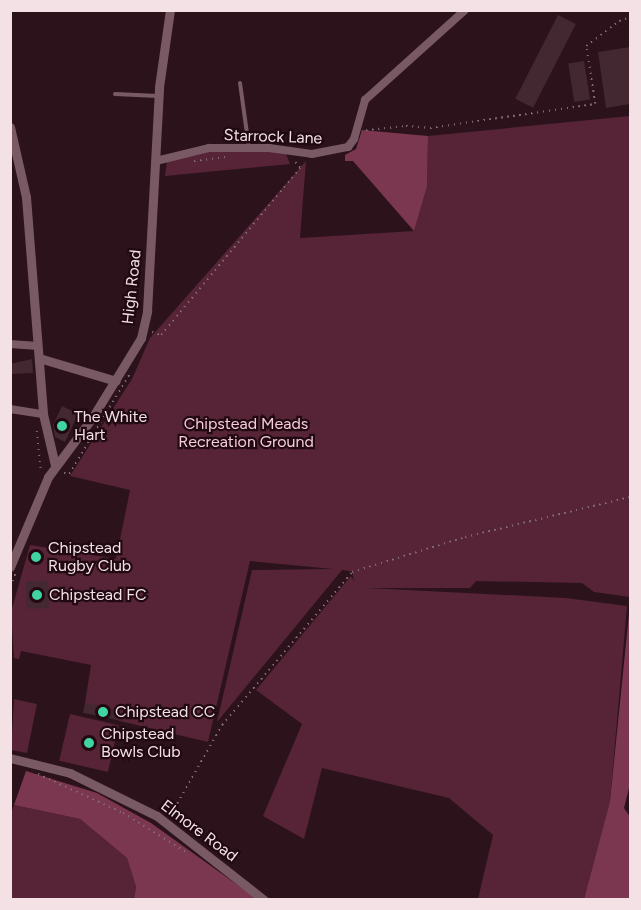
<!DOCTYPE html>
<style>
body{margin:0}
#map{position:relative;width:641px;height:910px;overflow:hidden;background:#2b121b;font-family:Figtree,sans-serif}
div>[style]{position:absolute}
.green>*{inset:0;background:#562436;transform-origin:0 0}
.forest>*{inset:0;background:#7b3750}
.building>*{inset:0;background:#432831;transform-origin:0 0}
.path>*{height:1.5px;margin-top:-0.75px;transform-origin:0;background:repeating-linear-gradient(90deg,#806a71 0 1.5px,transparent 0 6px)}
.service>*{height:4px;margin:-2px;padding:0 2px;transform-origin:2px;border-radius:2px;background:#795a64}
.minor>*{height:8px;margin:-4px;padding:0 4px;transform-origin:4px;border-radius:4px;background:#795a64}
.tertiary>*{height:9px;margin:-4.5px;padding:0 4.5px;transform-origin:4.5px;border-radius:4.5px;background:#795a64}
.dots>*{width:16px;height:16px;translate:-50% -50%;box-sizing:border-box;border:3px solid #210912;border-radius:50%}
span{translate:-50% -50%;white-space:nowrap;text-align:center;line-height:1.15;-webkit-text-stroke:4.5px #210912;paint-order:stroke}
.street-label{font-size:16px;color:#f3e1e6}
.poi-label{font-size:16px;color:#f3e1e6}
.left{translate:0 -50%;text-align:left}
.park-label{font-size:16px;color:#f7ccd9}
.frame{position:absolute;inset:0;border:12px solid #f3e1e6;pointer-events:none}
</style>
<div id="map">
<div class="green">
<i style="clip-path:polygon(630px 116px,630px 597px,594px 592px,582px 583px,476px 581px,470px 588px,368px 588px,566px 598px,627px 606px,610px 801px,584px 899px,478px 899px,493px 835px,449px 798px,322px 768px,304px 839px,263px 816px,302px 724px,256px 690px,351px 576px,354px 581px,352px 572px,349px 571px,342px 570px,217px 722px,252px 570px,333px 569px,250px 561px,208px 742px,120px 721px,85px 703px,91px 665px,21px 651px,19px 659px,14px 658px,11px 612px,30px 545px,116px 559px,130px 490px,70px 476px,132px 379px,150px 338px,306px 161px,300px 238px,414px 231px,427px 187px,428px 136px)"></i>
<i style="clip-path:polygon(210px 151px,270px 151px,286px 154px,290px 164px,165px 176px,167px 161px)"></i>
<i style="clip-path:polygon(14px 699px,37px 704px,27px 753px,11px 750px)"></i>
<i style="left:70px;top:714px;width:50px;height:48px;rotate:13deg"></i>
<i style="clip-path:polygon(14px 805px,80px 819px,127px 858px,136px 887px,134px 899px,11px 899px,10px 816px)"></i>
</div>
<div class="forest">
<i style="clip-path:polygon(362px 130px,428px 136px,427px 187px,414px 231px,353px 161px,345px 161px,345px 155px,356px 149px)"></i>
<i style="clip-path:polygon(630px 604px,630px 784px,624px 808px,630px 817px,630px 899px,584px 899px,610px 801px)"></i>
<i style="clip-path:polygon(26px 771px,97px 793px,151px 823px,257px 899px,134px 899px,136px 887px,127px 858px,80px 819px,14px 805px)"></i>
</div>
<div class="building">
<i style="left:558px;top:15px;width:20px;height:94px;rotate:27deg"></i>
<i style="clip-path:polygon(630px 47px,630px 104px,606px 108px,598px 52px)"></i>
<i style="left:584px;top:61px;width:39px;height:16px;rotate:81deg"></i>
<i style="clip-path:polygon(32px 359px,33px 373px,10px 374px,10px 364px)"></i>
<i style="clip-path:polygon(62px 406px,78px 414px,65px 442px,55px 437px,53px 425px)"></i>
<i style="left:48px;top:581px;width:27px;height:22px;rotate:88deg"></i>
<i style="left:85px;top:703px;width:38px;height:10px;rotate:12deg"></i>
</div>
<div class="path">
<i style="left:366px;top:130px;width:40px;rotate:-5.7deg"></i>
<i style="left:406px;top:126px;width:24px;rotate:5deg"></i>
<i style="left:430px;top:128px;width:167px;rotate:-8.3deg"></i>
<i style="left:595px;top:104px;width:59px;rotate:-98.8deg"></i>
<i style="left:586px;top:46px;width:41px;rotate:-37.1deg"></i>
<i style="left:619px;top:21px;width:12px;rotate:-20deg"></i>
<i style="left:194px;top:161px;width:34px;rotate:-7deg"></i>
<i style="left:152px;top:332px;width:9px;rotate:18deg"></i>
<i style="left:161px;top:335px;width:217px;rotate:-50.2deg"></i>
<i style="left:300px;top:168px;width:11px;rotate:-131deg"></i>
<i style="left:37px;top:431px;width:40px;rotate:84.3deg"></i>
<i style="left:64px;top:473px;width:5px;rotate:11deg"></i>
<i style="left:69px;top:474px;width:116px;rotate:-58.8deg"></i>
<i style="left:10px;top:587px;width:14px;rotate:-69deg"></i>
<i style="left:38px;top:774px;width:94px;rotate:24.6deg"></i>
<i style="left:123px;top:813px;width:76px;rotate:31.6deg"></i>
<i style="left:171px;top:814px;width:103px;rotate:-60.2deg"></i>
<i style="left:222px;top:725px;width:201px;rotate:-49.6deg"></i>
<i style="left:352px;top:572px;width:118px;rotate:-17.2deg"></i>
<i style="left:465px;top:537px;width:170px;rotate:-13.6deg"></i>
</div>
<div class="service">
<i style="left:240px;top:83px;width:66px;rotate:82.1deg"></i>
<i style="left:115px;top:94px;width:43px;rotate:2.7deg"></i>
</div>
<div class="minor">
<i style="left:156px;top:161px;width:55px;rotate:-13.8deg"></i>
<i style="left:209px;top:148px;width:60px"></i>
<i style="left:269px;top:148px;width:43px;rotate:7.9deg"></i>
<i style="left:312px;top:154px;width:37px;rotate:-11deg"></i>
<i style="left:348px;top:147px;width:10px;rotate:-53deg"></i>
<i style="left:354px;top:139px;width:41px;rotate:-74.2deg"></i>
<i style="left:365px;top:100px;width:135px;rotate:-42deg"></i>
<i style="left:10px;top:344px;width:28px;rotate:4deg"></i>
<i style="left:10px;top:409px;width:33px;rotate:9deg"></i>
</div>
<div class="tertiary">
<i style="left:10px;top:127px;width:72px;rotate:77.1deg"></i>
<i style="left:26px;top:197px;width:218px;rotate:85.5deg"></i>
<i style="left:43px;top:414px;width:52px;rotate:76.8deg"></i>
<i style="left:39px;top:358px;width:80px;rotate:16.6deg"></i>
<i style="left:10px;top:567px;width:98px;rotate:-67.1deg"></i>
<i style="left:48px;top:477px;width:74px;rotate:-53.3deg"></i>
<i style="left:92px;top:418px;width:94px;rotate:-58.5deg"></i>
<i style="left:141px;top:338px;width:28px;rotate:-77deg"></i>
<i style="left:147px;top:311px;width:224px;rotate:-86.9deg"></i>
<i style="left:159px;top:87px;width:78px;rotate:-81.9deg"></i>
<i style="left:10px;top:758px;width:62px;rotate:14deg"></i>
<i style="left:70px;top:773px;width:97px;rotate:26.3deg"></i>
<i style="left:157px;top:816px;width:136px;rotate:38.1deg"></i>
</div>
<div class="dots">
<i style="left:62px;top:426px;background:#3fd4a2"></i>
<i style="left:36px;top:557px;background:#3fd4a2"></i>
<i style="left:37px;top:595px;background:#3fd4a2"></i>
<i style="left:103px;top:712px;background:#3fd4a2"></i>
<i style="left:89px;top:743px;background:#3fd4a2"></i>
</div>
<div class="street-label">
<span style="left:273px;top:137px;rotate:2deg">Starrock Lane</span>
<span style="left:132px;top:287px;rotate:-84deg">High Road</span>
<span style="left:199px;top:831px;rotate:37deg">Elmore Road</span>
</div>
<div class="poi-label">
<span class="left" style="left:74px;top:426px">The White<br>Hart</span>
<span class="left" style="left:48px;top:557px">Chipstead<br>Rugby Club</span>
<span class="left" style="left:49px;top:595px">Chipstead FC</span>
<span class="left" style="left:115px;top:712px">Chipstead CC</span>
<span class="left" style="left:101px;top:743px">Chipstead<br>Bowls Club</span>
</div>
<div class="park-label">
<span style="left:246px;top:433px">Chipstead Meads<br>Recreation Ground</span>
</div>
<div class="frame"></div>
</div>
